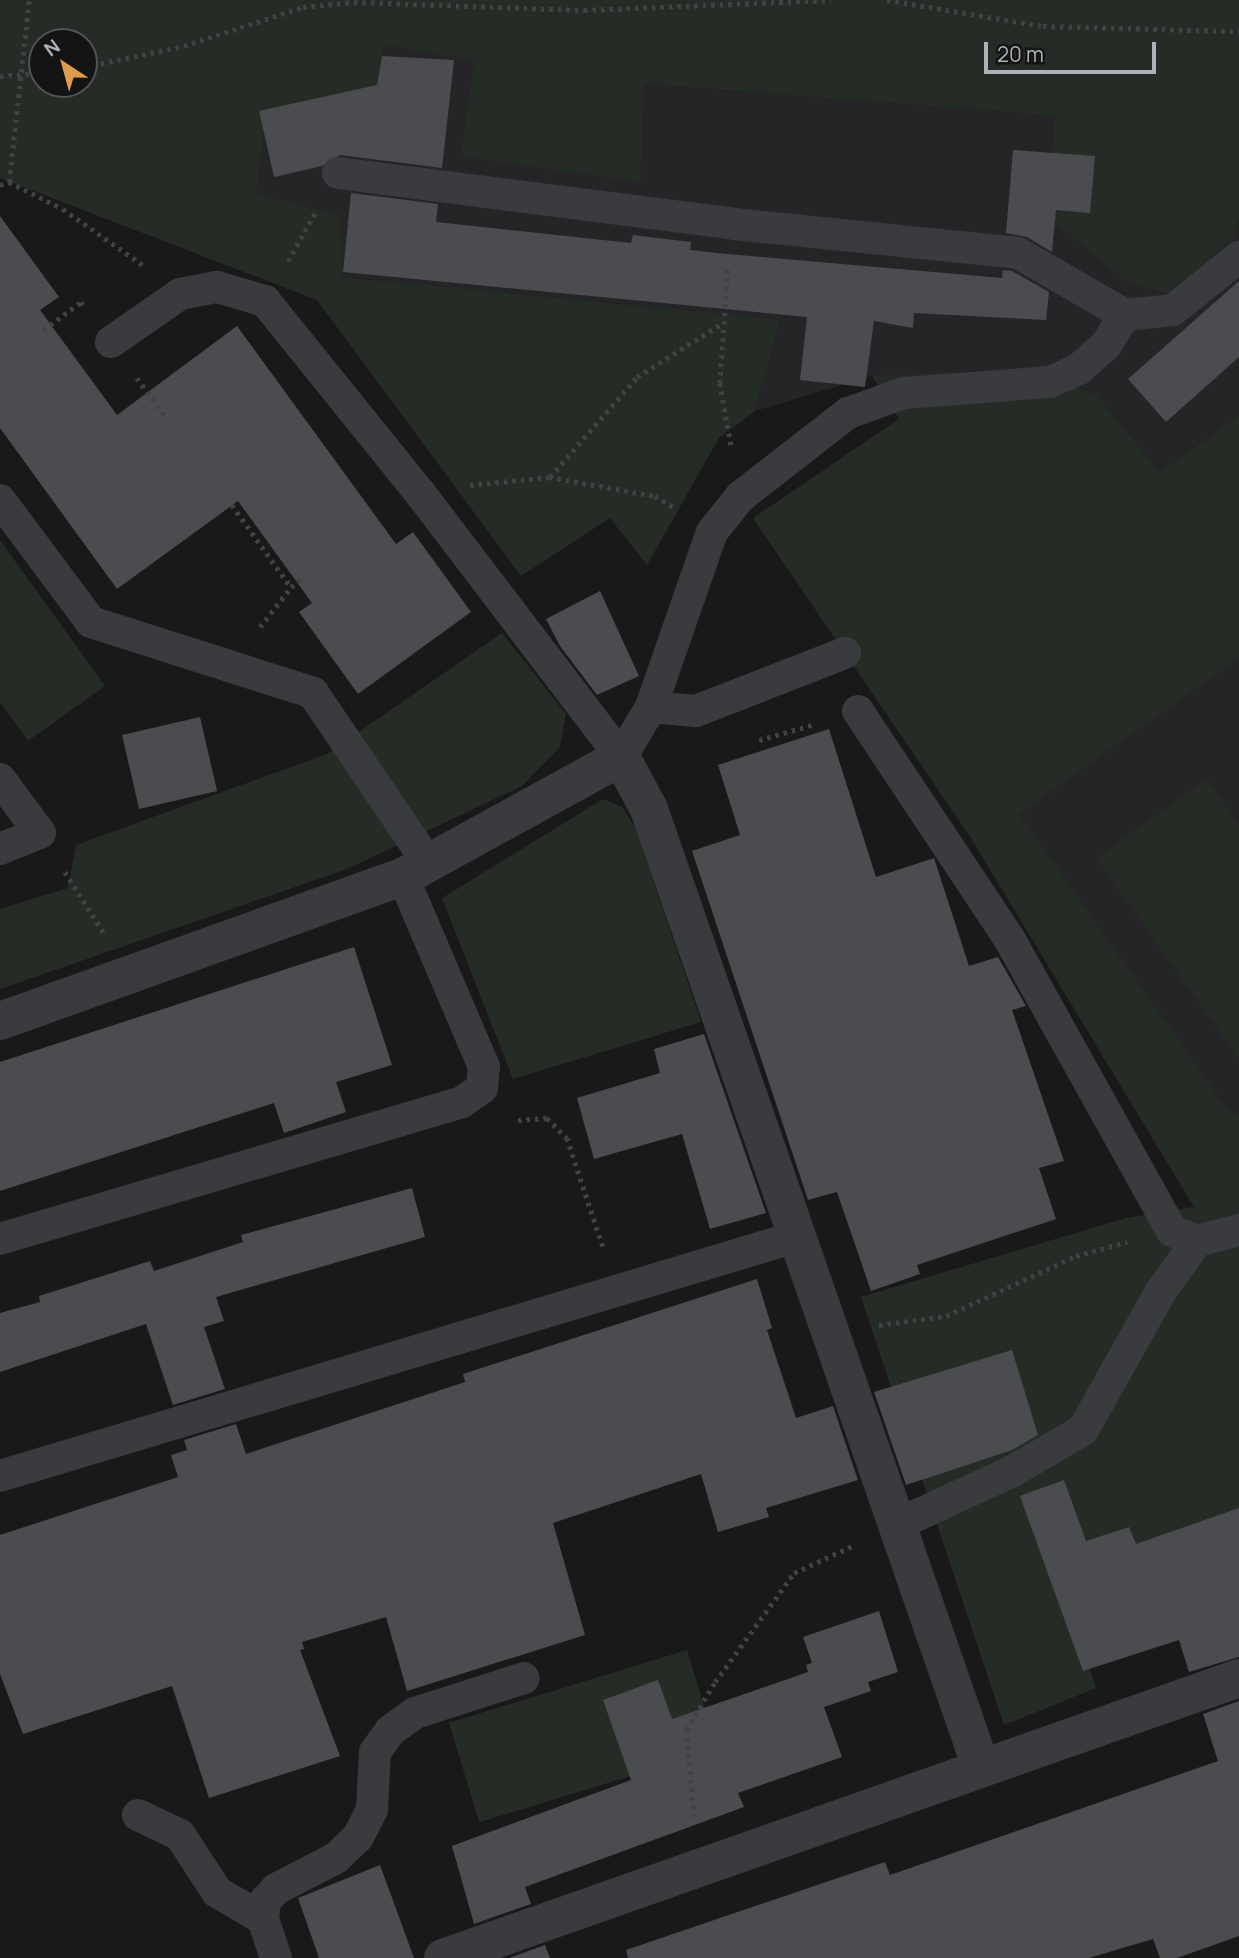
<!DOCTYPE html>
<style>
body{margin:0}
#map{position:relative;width:1239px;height:1958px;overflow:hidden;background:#19191a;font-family:Manrope,sans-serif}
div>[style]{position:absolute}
.built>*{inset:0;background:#252527}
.green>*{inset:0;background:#252c25;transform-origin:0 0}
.building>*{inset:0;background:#4b4c4f;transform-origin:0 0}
.path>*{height:4.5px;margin-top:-2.25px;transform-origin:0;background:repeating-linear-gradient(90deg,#404246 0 3.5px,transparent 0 8.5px)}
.lane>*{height:32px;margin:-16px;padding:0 16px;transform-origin:16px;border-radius:16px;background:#3a3b3f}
.street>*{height:38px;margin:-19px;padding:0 19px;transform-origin:19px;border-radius:19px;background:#3a3b3f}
span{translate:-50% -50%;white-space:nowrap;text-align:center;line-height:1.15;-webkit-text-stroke:5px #141415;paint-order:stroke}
.north{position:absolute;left:28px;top:28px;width:70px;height:70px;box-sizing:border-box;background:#141415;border:2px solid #515356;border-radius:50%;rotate:324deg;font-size:19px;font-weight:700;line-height:28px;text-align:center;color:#acb2b8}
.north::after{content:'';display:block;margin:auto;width:24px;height:32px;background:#de9c4d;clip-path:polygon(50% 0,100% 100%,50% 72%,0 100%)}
.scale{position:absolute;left:984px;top:42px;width:172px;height:32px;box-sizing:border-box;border:4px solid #acb2b8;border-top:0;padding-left:9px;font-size:21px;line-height:24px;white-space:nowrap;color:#acb2b8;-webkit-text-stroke:5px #141415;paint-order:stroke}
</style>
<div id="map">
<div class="built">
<i style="clip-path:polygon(383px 45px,474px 61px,641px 182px,643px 84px,1056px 116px,1048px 216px,1236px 235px,1239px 220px,1239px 415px,1160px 472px,1097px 395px,872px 376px,755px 411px,779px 319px,342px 277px,257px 194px,266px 106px,371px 122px)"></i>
<i style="clip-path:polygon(753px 518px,1239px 564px,1239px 1175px,969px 835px)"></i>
</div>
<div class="green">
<i style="clip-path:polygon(evenodd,0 0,1239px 0,1239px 220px,1236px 235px,1174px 294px,1129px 284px,1048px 216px,1055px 116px,644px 84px,641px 182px,461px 156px,474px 61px,383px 45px,372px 122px,266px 107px,257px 194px,340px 215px,342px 277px,780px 319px,755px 411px,719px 438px,647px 565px,610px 518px,521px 576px,317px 300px,0 178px,0 0,42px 42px,84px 42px,84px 84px,42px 84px,42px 42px)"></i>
<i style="clip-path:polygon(1025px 370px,1097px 395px,1160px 472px,1239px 415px,1239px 658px,1019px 814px,1232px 1116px,1239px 1111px,1239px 1512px,1058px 1575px,1096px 1688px,1004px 1725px,861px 1297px,1126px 1218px,1194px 1207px,969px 835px,753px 518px,899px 419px,872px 376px)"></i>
<i style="clip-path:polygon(0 540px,105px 686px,28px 741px,0 702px)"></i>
<i style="clip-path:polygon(502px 633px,566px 714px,560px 747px,522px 786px,347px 869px,0 989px,0 909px,68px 888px,76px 845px,327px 754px)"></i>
<i style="clip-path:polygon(1207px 779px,1239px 824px,1239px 1059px,1096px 858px)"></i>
<i style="clip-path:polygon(603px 799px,622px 807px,636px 829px,701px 1022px,513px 1079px,442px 898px)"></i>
<i style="left:687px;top:1650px;width:104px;height:249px;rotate:73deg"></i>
</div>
<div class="building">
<i style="clip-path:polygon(382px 56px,454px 60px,442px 168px,340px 155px,322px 166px,274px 177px,259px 111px,377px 85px)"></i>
<i style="clip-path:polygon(1013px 150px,1095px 156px,1090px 213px,1056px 210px,1052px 252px,1027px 237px,1006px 233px)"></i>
<i style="clip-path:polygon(351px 193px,438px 204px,436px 222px,631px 243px,633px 235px,691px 242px,690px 250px,716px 253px,1002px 278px,1003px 270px,1012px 271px,1049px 292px,1046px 320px,914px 313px,913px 328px,874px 321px,865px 387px,800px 380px,807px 317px,343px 272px)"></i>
<i style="clip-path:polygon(0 216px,59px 297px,40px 310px,117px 415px,237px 326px,396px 544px,413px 532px,471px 612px,358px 694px,299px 612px,312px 603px,238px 501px,117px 589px,0 428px)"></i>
<i style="clip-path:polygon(1239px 281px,1239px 357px,1166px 422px,1128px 379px)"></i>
<i style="clip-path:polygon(600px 591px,639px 676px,597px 695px,560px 646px,546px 619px)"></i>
<i style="left:200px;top:717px;width:76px;height:80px;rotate:77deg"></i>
<i style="clip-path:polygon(829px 729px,876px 877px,934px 858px,969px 966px,998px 957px,1026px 1006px,1012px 1010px,1064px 1161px,1039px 1168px,1056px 1219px,917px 1265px,920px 1274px,871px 1291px,837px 1192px,808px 1200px,692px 851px,740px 835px,718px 765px)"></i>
<i style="clip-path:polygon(354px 947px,392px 1065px,336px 1082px,346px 1112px,284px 1133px,274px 1103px,0 1191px,0 1062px)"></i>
<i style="clip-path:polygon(704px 1034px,766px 1213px,710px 1229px,682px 1134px,594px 1159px,577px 1098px,660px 1073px,654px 1049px)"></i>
<i style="clip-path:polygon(412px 1188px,425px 1237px,216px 1297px,224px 1321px,204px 1327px,225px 1389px,173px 1405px,146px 1324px,0 1372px,0 1313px,40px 1302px,39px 1296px,150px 1261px,154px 1271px,243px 1242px,241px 1235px)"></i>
<i style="clip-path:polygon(757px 1279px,772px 1328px,767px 1330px,796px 1418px,833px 1406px,858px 1480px,766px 1508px,769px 1517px,718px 1532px,701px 1474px,553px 1523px,585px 1635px,407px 1691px,386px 1617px,302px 1642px,304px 1649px,300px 1650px,340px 1756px,209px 1798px,172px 1686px,23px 1734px,0 1674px,0 1535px,178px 1477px,171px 1455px,187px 1450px,184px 1440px,236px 1424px,246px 1454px,465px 1382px,463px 1374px)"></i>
<i style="clip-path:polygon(1012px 1350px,1038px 1435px,1012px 1450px,906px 1485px,874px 1392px)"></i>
<i style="clip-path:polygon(1064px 1480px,1086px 1541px,1129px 1527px,1136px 1544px,1239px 1508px,1239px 1657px,1189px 1672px,1179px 1640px,1083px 1671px,1020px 1496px)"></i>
<i style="clip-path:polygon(879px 1611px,898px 1672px,868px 1682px,871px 1691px,824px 1707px,842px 1757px,738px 1793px,744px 1807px,525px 1887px,531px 1904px,474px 1924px,452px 1846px,631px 1780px,603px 1700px,658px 1680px,672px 1719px,808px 1672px,806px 1665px,812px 1663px,803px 1637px)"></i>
<i style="clip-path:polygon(1239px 1701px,1239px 1936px,1177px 1958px,1160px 1958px,1153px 1939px,1089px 1958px,628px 1958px,626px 1950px,885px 1862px,890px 1875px,1218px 1761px,1203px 1714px)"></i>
<i style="clip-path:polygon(380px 1865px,414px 1958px,319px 1958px,298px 1898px)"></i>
<i style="clip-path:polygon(545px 1945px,550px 1958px,509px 1958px)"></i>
</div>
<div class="path">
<i style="left:887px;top:0;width:158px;rotate:9.5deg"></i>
<i style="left:1043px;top:26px;width:196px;rotate:1.5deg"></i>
<i style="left:84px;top:67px;width:102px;rotate:-11.9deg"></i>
<i style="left:184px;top:46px;width:125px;rotate:-18.1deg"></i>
<i style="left:303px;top:7px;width:51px;rotate:-5.6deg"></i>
<i style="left:354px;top:2px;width:230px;rotate:2deg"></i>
<i style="left:584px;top:10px;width:247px;rotate:-2.3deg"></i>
<i style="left:0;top:76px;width:42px;rotate:-4.1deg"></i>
<i style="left:9px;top:182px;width:183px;rotate:-83.7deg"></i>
<i style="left:0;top:185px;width:9px;rotate:-18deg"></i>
<i style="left:9px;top:182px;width:60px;rotate:26.6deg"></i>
<i style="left:63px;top:209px;width:98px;rotate:35deg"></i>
<i style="left:288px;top:261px;width:57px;rotate:-60.8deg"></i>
<i style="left:728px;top:270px;width:113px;rotate:94deg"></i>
<i style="left:720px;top:383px;width:63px;rotate:79.9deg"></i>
<i style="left:43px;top:330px;width:47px;rotate:-36.4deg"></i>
<i style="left:81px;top:302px;width:5px;rotate:53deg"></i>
<i style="left:137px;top:378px;width:49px;rotate:53.4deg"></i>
<i style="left:550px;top:477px;width:133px;rotate:-49deg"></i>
<i style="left:637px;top:377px;width:99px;rotate:-32.2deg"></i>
<i style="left:470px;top:485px;width:79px;rotate:-5.8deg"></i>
<i style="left:549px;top:477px;width:108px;rotate:10.2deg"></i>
<i style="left:655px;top:496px;width:21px;rotate:31deg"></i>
<i style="left:232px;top:505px;width:101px;rotate:54.3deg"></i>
<i style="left:291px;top:587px;width:14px;rotate:-39deg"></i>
<i style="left:260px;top:627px;width:51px;rotate:-52.2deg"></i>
<i style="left:759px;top:740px;width:58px;rotate:-15.9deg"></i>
<i style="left:65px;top:872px;width:72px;rotate:57.4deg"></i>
<i style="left:518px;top:1120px;width:29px;rotate:-4deg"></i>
<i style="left:547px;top:1118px;width:28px;rotate:45deg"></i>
<i style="left:567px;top:1138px;width:115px;rotate:71.7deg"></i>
<i style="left:879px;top:1325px;width:68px;rotate:-7.7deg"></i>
<i style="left:946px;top:1316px;width:143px;rotate:-24.8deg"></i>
<i style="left:1076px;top:1256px;width:53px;rotate:-15.4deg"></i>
<i style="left:694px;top:1817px;width:87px;rotate:-95.3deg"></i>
<i style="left:686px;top:1730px;width:56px;rotate:-58.9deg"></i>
<i style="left:715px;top:1682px;width:135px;rotate:-54.1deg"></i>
<i style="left:794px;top:1573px;width:64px;rotate:-25deg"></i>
</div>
<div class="lane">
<i style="left:338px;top:173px;width:399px;rotate:7.3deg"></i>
<i style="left:734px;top:224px;width:285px;rotate:5.8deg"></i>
<i style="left:1018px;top:253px;width:124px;rotate:30.1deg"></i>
<i style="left:1125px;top:315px;width:48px;rotate:-5.9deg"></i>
<i style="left:1173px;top:310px;width:85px;rotate:-38.8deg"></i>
<i style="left:111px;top:342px;width:84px;rotate:-34.8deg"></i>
<i style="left:180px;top:294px;width:38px;rotate:-11deg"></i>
<i style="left:217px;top:287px;width:50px;rotate:16.3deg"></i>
<i style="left:265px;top:301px;width:247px;rotate:51.1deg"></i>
<i style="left:420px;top:493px;width:332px;rotate:52.7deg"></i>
<i style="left:621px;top:757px;width:58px;rotate:-59deg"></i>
<i style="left:651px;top:707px;width:185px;rotate:-70.8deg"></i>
<i style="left:712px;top:532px;width:45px;rotate:-51.3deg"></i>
<i style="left:740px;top:497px;width:137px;rotate:-37.9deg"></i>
<i style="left:848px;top:413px;width:59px;rotate:-19.7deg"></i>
<i style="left:904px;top:393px;width:146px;rotate:-4.3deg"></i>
<i style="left:1050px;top:382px;width:32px;rotate:-24deg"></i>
<i style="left:1079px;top:369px;width:36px;rotate:-42deg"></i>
<i style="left:1106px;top:345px;width:36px;rotate:-58deg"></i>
<i style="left:0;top:500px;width:152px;rotate:53.3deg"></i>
<i style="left:91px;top:622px;width:233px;rotate:17.7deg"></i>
<i style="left:313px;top:693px;width:205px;rotate:55.9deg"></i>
<i style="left:651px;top:707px;width:45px;rotate:5.1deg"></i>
<i style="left:696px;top:711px;width:160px;rotate:-21.3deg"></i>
<i style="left:858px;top:711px;width:275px;rotate:56.4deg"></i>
<i style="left:1010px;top:940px;width:333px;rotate:60.9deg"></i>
<i style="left:1172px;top:1231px;width:27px;rotate:22deg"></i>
<i style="left:0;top:779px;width:67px;rotate:53.5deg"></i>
<i style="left:40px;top:833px;width:43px;rotate:158.2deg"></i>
<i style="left:0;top:1239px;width:482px;rotate:-16.5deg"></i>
<i style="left:462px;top:1102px;width:24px;rotate:-35deg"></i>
<i style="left:482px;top:1088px;width:21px;rotate:-85deg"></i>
<i style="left:484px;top:1067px;width:207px;rotate:-113.1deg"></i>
<i style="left:0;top:1476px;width:834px;rotate:-16.72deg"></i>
<i style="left:896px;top:1525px;width:129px;rotate:-24.8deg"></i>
<i style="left:1013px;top:1471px;width:81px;rotate:-30.4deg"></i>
<i style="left:1083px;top:1430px;width:159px;rotate:-60.7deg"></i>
<i style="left:1161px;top:1291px;width:62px;rotate:-54.2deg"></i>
<i style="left:1197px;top:1241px;width:43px;rotate:-14.7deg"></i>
<i style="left:138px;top:1815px;width:47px;rotate:25.5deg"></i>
<i style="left:180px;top:1835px;width:68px;rotate:57deg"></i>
<i style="left:217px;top:1892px;width:53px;rotate:30.4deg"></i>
<i style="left:276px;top:1958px;width:41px;rotate:-108.4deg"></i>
<i style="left:263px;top:1919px;width:18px;rotate:-84deg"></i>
<i style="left:265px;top:1901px;width:16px;rotate:-47deg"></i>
<i style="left:276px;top:1889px;width:68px;rotate:-27.3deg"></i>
<i style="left:336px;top:1858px;width:30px;rotate:-44deg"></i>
<i style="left:358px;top:1837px;width:31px;rotate:-63deg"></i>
<i style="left:372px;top:1809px;width:57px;rotate:-87deg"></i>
<i style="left:375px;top:1752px;width:26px;rotate:-54deg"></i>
<i style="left:390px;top:1731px;width:31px;rotate:-36deg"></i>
<i style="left:415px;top:1713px;width:114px;rotate:-17.8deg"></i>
</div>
<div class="street">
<i style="left:0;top:1021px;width:428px;rotate:-19.7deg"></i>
<i style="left:403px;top:877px;width:249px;rotate:-28.8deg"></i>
<i style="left:621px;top:757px;width:59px;rotate:61.7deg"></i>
<i style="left:649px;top:809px;width:1014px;rotate:70.89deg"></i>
<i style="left:443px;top:1958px;width:844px;rotate:-19.38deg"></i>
</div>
<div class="north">N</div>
<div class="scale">20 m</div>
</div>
